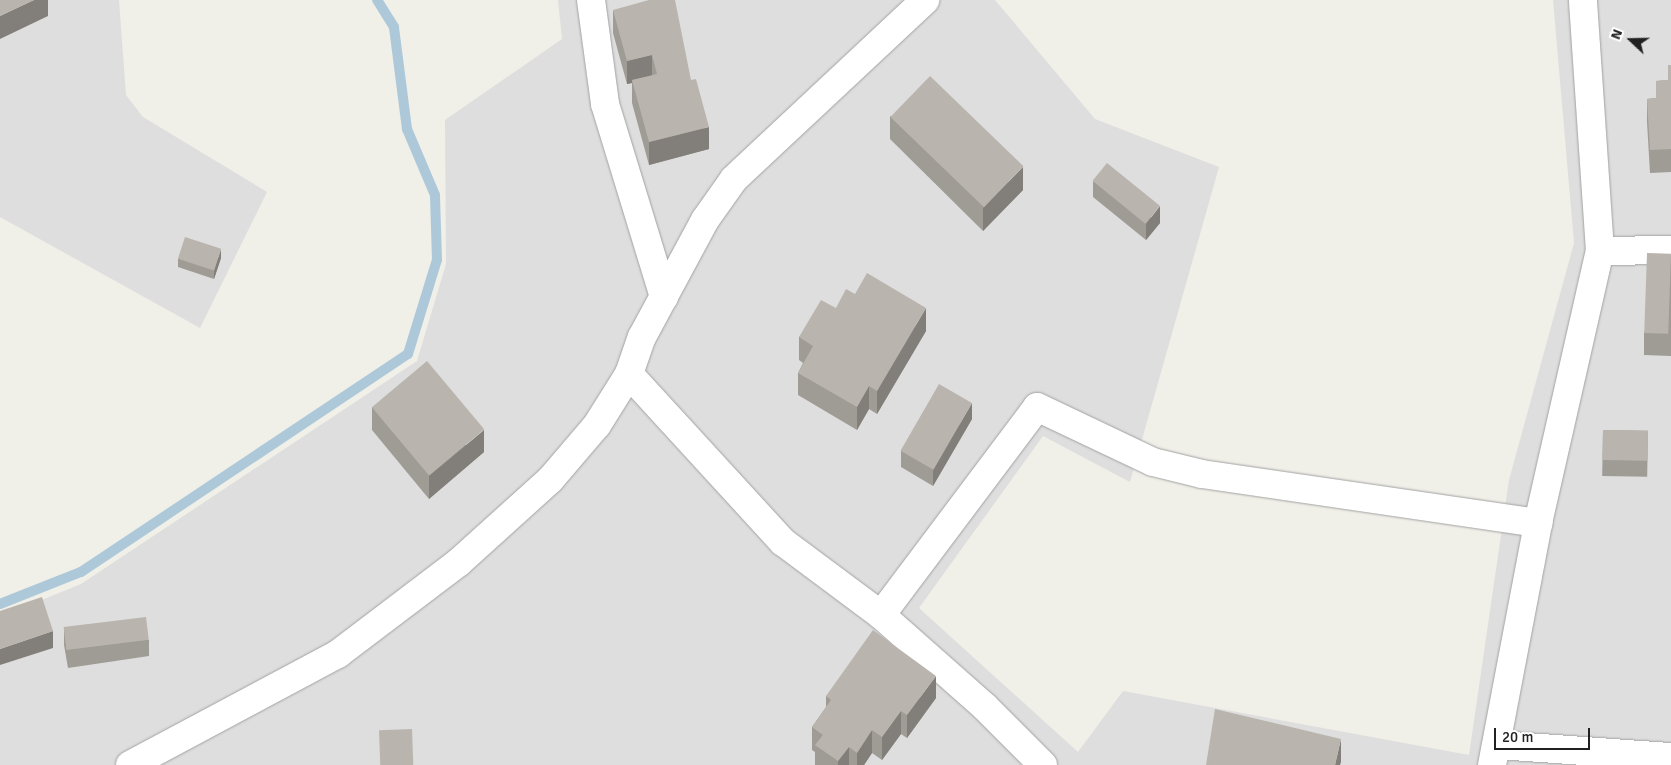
<!DOCTYPE html>
<style>
body{margin:0}
#map{position:relative;width:1671px;height:765px;overflow:hidden;background:#f0efe8;font-family:Signika,sans-serif}
div>[style]{position:absolute}
.residential>*{inset:0;background:#dfdede}
.stream>*{height:10px;margin:-5px;padding:0 5px;transform-origin:5px;border-radius:5px;background:#adc9d9}
.roads{filter:drop-shadow(0 0 1px #a2a2a2) drop-shadow(0 0 1px #a2a2a2)}
.street>*{height:28px;margin:-14px;padding:0 14px;transform-origin:14px;border-radius:14px;background:#fff}
.wall>*{inset:0;background:#9f9c96;transform-origin:0 0}
.shaded-wall>*{inset:0;background:#827f7a}
.building>*{inset:0;background:#b9b5ae;transform-origin:0 0}
span{translate:-50% -50%;white-space:nowrap;text-align:center;line-height:1.15;-webkit-text-stroke:4.5px #fff;paint-order:stroke}
.north{position:absolute;left:1606px;top:15px;width:50px;height:50px;-webkit-text-stroke:4px #fff;paint-order:stroke;rotate:291deg;font-size:14px;font-weight:700;line-height:20px;text-align:center;color:#212121}
.north::after{content:'';display:block;margin:auto;width:18px;height:22px;background:#212121;clip-path:polygon(50% 0,100% 100%,50% 72%,0 100%)}
.scale{position:absolute;left:1494px;top:728px;width:96px;height:22px;box-sizing:border-box;border:2px solid #212121;border-top:0;padding-left:6px;font-size:15px;line-height:18px;white-space:nowrap;color:#212121;-webkit-text-stroke:4px #fff;paint-order:stroke}
</style>
<div id="map">
<div class="residential">
<i style="clip-path:polygon(0 0,119px 0,126px 95px,143px 117px,267px 192px,200px 328px,0 217px)"></i>
<i style="clip-path:polygon(558px 0,995px 0,1095px 119px,1219px 167px,1130px 482px,1043px 436px,919px 608px,1078px 752px,1123px 691px,1469px 755px,1509px 480px,1574px 243px,1553px 0,1671px 0,1671px 765px,0 765px,0 617px,81px 584px,417px 361px,446px 264px,445px 120px,562px 39px)"></i>
</div>
<div class="stream">
<i style="left:0;top:604px;width:87px;rotate:-21.6deg"></i>
<i style="left:81px;top:572px;width:393px;rotate:-33.7deg"></i>
<i style="left:408px;top:354px;width:98px;rotate:-72.9deg"></i>
<i style="left:437px;top:260px;width:65px;rotate:-91.8deg"></i>
<i style="left:435px;top:195px;width:72px;rotate:-113deg"></i>
<i style="left:407px;top:129px;width:103px;rotate:-97.3deg"></i>
<i style="left:394px;top:27px;width:32px;rotate:-122deg"></i>
</div>
<div class="roads">
<div class="street">
<i style="left:591px;top:0;width:105px;rotate:82.3deg"></i>
<i style="left:605px;top:104px;width:202px;rotate:73deg"></i>
<i style="left:1600px;top:251px;width:71px;rotate:-0.8deg"></i>
<i style="left:629px;top:374px;width:228px;rotate:47.5deg"></i>
<i style="left:783px;top:542px;width:122px;rotate:36.7deg"></i>
<i style="left:881px;top:615px;width:139px;rotate:41.5deg"></i>
<i style="left:985px;top:707px;width:82px;rotate:45deg"></i>
<i style="left:881px;top:615px;width:260px;rotate:-53.1deg"></i>
<i style="left:1037px;top:407px;width:128px;rotate:25.4deg"></i>
<i style="left:1153px;top:462px;width:50px;rotate:13.8deg"></i>
<i style="left:1202px;top:474px;width:340px;rotate:8.3deg"></i>
<i style="left:1498px;top:745px;width:173px;rotate:4deg"></i>
<i style="left:130px;top:765px;width:236px;rotate:-28.1deg"></i>
<i style="left:338px;top:654px;width:151px;rotate:-37.2deg"></i>
<i style="left:458px;top:563px;width:124px;rotate:-42.1deg"></i>
<i style="left:550px;top:480px;width:72px;rotate:-49.5deg"></i>
<i style="left:597px;top:425px;width:60px;rotate:-57.9deg"></i>
<i style="left:629px;top:374px;width:39px;rotate:-71deg"></i>
<i style="left:642px;top:337px;width:133px;rotate:-61.7deg"></i>
<i style="left:705px;top:220px;width:50px;rotate:-54.7deg"></i>
<i style="left:734px;top:179px;width:262px;rotate:-43.1deg"></i>
<i style="left:1492px;top:765px;width:246px;rotate:-79.2deg"></i>
<i style="left:1538px;top:523px;width:279px;rotate:-77.2deg"></i>
<i style="left:1600px;top:251px;width:252px;rotate:-93.9deg"></i>
</div>
</div>
<div class="wall">
<i style="clip-path:polygon(613px 10px,691px 80px,709px 149px,649px 165px,632px 103px,632px 83px,627px 84px,613px 33px)"></i>
<i style="clip-path:polygon(1668px 65px,1671px 65px,1671px 172px,1650px 173px,1647px 122px,1647px 99px,1656px 98px,1656px 81px,1668px 80px)"></i>
<i style="clip-path:polygon(890px 116px,1023px 190px,983px 231px,890px 139px)"></i>
<i style="clip-path:polygon(1093px 181px,1160px 223px,1146px 240px,1093px 197px)"></i>
<i style="clip-path:polygon(1671px 254px,1671px 356px,1644px 355px,1644px 333px)"></i>
<i style="clip-path:polygon(221px 258px,214px 279px,178px 267px,178px 259px)"></i>
<i style="clip-path:polygon(855px 294px,926px 331px,877px 414px,869px 409px,857px 430px,798px 395px,798px 373px,803px 363px,799px 360px,799px 337px,836px 308px)"></i>
<i style="clip-path:polygon(372px 407px,484px 452px,429px 499px,372px 430px)"></i>
<i style="clip-path:polygon(972px 419px,933px 486px,901px 467px,901px 451px)"></i>
<i style="left:1603px;top:430px;width:45px;height:46px;rotate:1deg"></i>
<i style="clip-path:polygon(64px 629px,149px 640px,149px 656px,68px 668px,64px 645px)"></i>
<i style="clip-path:polygon(826px 696px,936px 698px,907px 738px,901px 734px,882px 760px,872px 753px,864px 765px,815px 765px,815px 752px,812px 750px,812px 727px,826px 707px)"></i>
</div>
<div class="shaded-wall">
<i style="clip-path:polygon(34px 0,48px 0,48px 16px,0 39px,0 16px)"></i>
<i style="clip-path:polygon(652px 55px,652px 78px,632px 80px,632px 83px,627px 84px,627px 61px)"></i>
<i style="clip-path:polygon(709px 127px,709px 149px,649px 165px,649px 142px)"></i>
<i style="clip-path:polygon(1023px 167px,1023px 190px,983px 231px,983px 208px)"></i>
<i style="clip-path:polygon(1160px 206px,1160px 223px,1146px 240px,1146px 224px)"></i>
<i style="clip-path:polygon(221px 249px,221px 258px,214px 279px,214px 271px)"></i>
<i style="clip-path:polygon(926px 308px,926px 331px,877px 414px,877px 391px)"></i>
<i style="clip-path:polygon(869px 386px,869px 409px,857px 430px,857px 407px)"></i>
<i style="clip-path:polygon(972px 403px,972px 419px,933px 486px,933px 470px)"></i>
<i style="clip-path:polygon(484px 430px,484px 452px,429px 499px,429px 476px)"></i>
<i style="clip-path:polygon(53px 631px,53px 648px,0 665px,0 649px)"></i>
<i style="clip-path:polygon(936px 676px,936px 698px,907px 738px,907px 715px)"></i>
<i style="clip-path:polygon(901px 711px,901px 734px,882px 760px,882px 737px)"></i>
<i style="clip-path:polygon(872px 730px,872px 753px,864px 765px,857px 765px,857px 753px)"></i>
<i style="clip-path:polygon(1341px 739px,1341px 762px,1340px 765px,1335px 765px)"></i>
<i style="clip-path:polygon(849px 747px,849px 765px,838px 765px,838px 761px)"></i>
</div>
<div class="building">
<i style="clip-path:polygon(0 0,34px 0,0 16px)"></i>
<i style="clip-path:polygon(649px 0,675px 0,691px 80px,696px 79px,709px 127px,649px 142px,632px 80px,657px 74px,652px 55px,627px 61px,613px 10px)"></i>
<i style="clip-path:polygon(1668px 65px,1671px 65px,1671px 149px,1650px 150px,1647px 99px,1656px 98px,1656px 81px,1668px 80px)"></i>
<i style="left:930px;top:76px;width:130px;height:57px;rotate:44deg"></i>
<i style="left:1107px;top:163px;width:68px;height:23px;rotate:39deg"></i>
<i style="left:185px;top:237px;width:38px;height:23px;rotate:18deg"></i>
<i style="left:1647px;top:253px;width:24px;height:80px;rotate:2deg"></i>
<i style="clip-path:polygon(867px 273px,926px 308px,877px 391px,869px 386px,857px 407px,798px 373px,813px 346px,799px 337px,821px 300px,836px 308px,846px 289px,855px 294px)"></i>
<i style="left:427px;top:361px;width:89px;height:72px;rotate:50deg"></i>
<i style="left:939px;top:384px;width:38px;height:77px;rotate:30deg"></i>
<i style="left:1603px;top:430px;width:45px;height:30px;rotate:1deg"></i>
<i style="clip-path:polygon(42px 597px,53px 631px,0 649px,0 611px)"></i>
<i style="left:146px;top:617px;width:23px;height:83px;rotate:83deg"></i>
<i style="clip-path:polygon(873px 630px,936px 676px,907px 715px,901px 711px,882px 737px,872px 730px,857px 753px,849px 747px,838px 761px,815px 745px,823px 735px,812px 727px,831px 700px,826px 696px)"></i>
<i style="clip-path:polygon(1215px 709px,1341px 739px,1335px 765px,1206px 765px)"></i>
<i style="left:412px;top:729px;width:36px;height:33px;rotate:88deg"></i>
</div>
<div class="north">N</div>
<div class="scale">20 m</div>
</div>
